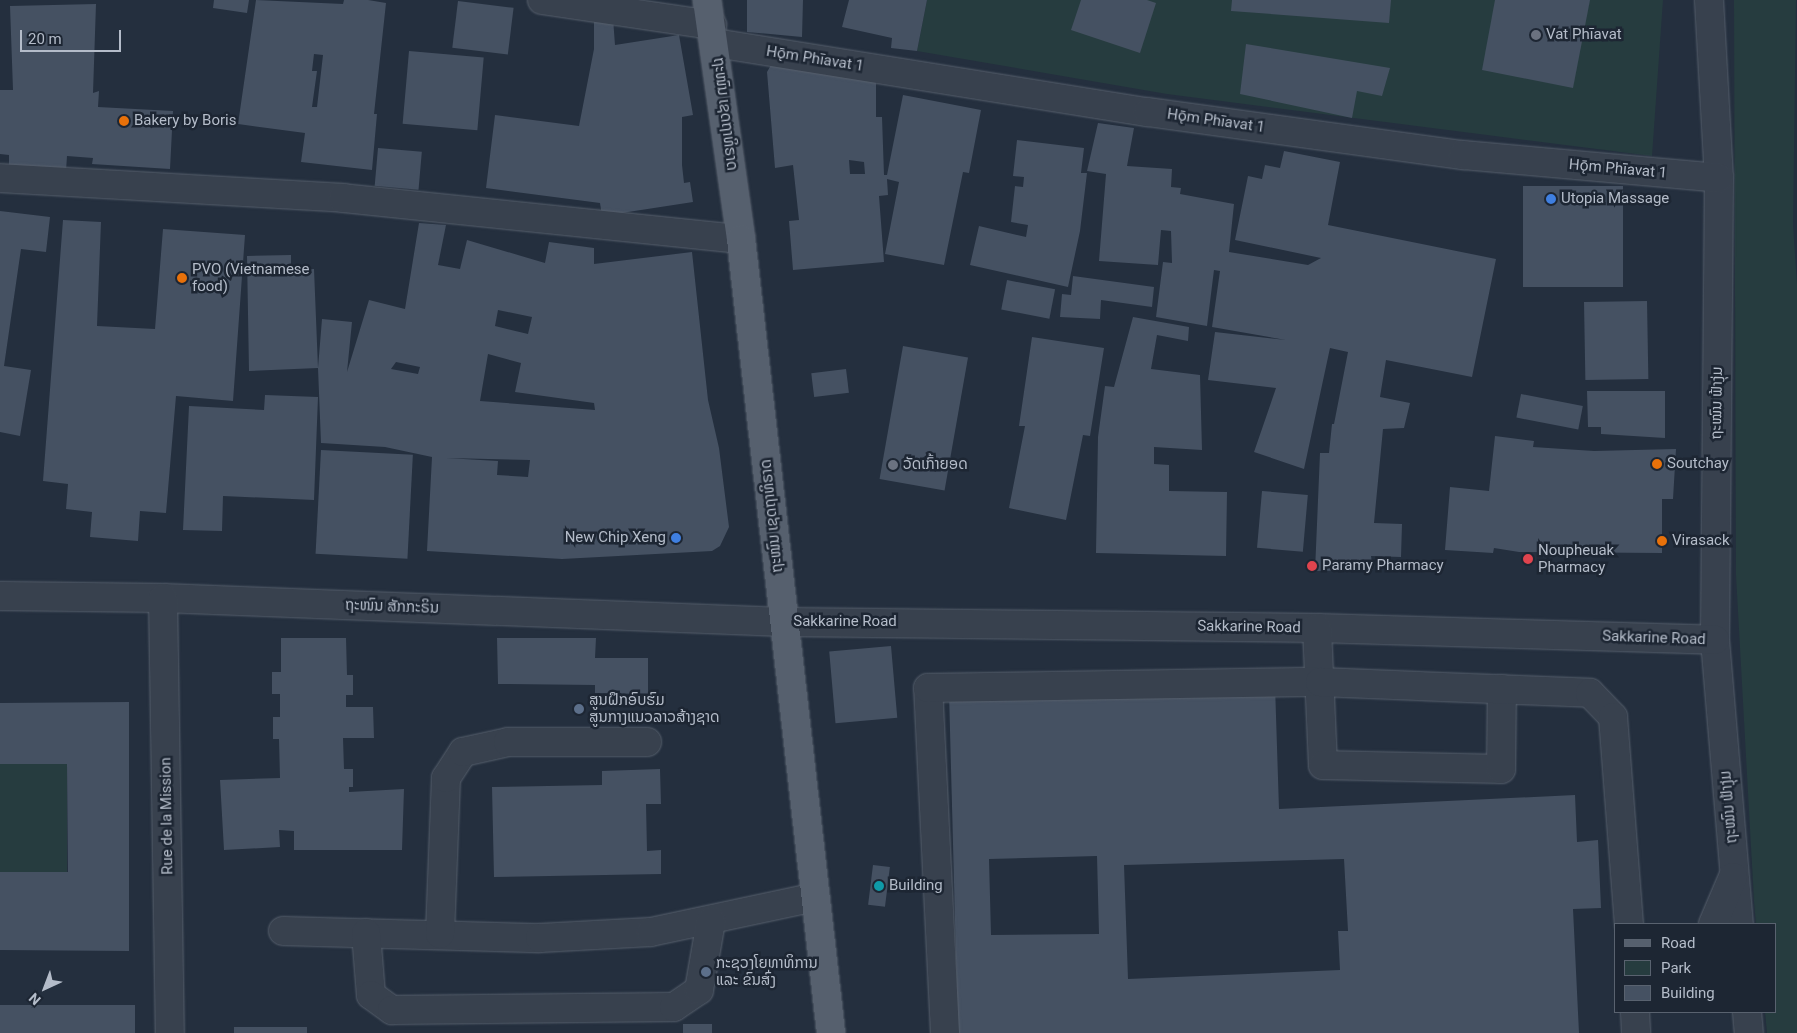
<!DOCTYPE html>
<meta charset="utf-8">
<style>
body{margin:0}
#map{position:relative;width:1797px;height:1033px;overflow:hidden;background:#242f3e;font-family:Roboto,"Noto Sans Lao",sans-serif}
div>[style]{position:absolute}
.green>*{inset:0;background:#263c3f;transform-origin:0 0}
.building>*{inset:0;background:#455162;transform-origin:0 0}
.roads{filter:drop-shadow(0 0 1px #565f6c) drop-shadow(0 0 1px #565f6c)}
.minor>*{height:28px;margin:-14px;padding:0 14px;transform-origin:14px;border-radius:14px;background:#38414e}
.major>*{height:28px;margin:-14px;padding:0 14px;transform-origin:14px;border-radius:14px;background:#56606e}
.dots>*{width:14px;height:14px;translate:-50% -50%;box-sizing:border-box;border:2px solid #1d2633;border-radius:50%}
span{translate:-50% -50%;white-space:nowrap;text-align:center;line-height:1.15;-webkit-text-stroke:5px #1d2633;paint-order:stroke}
.poi-label{font-size:15px;color:#b4bcc9}
.left{translate:0 -50%;text-align:left}
.right{translate:-100% -50%;text-align:right}
.street-label{font-size:15px;color:#b4bcc9}
.legend{position:absolute;left:1614px;top:923px;width:162px;height:90px;box-sizing:border-box;background:#1d2633;border:1px solid #59626f;margin:0;padding:6px 9px;list-style:none;font-size:15px;color:#b4bcc9}
.legend li{display:flex;align-items:center;gap:10px;height:25px}
.legend b{width:25px;border:1px solid #59626f}
.north{position:absolute;left:20px;top:963px;width:50px;height:50px;-webkit-text-stroke:4px #1d2633;paint-order:stroke;rotate:223deg;font-size:14px;font-weight:700;line-height:20px;text-align:center;color:#b4bcc9}
.north::after{content:'';display:block;margin:auto;width:18px;height:22px;background:#b4bcc9;clip-path:polygon(50% 0,100% 100%,50% 72%,0 100%)}
.scale{position:absolute;left:20px;top:30px;width:101px;height:22px;box-sizing:border-box;border:2px solid #b4bcc9;border-top:0;padding-left:6px;font-size:15px;line-height:18px;white-space:nowrap;color:#b4bcc9;-webkit-text-stroke:4px #1d2633;paint-order:stroke}
</style>
<div id="map">
<div class="green">
<i style="clip-path:polygon(927px 0,1663px 0,1652px 156px,1167px 94px,917px 51px)"></i>
<i style="clip-path:polygon(1734px 0,1796px 0,1793px 225px,1797px 284px,1797px 1033px,1767px 1033px,1765px 1012px,1776px 1012px,1776px 924px,1756px 924px,1754px 901px,1736px 575px)"></i>
<i style="left:0;top:764px;width:67px;height:108px"></i>
</div>
<div class="building">
<i style="clip-path:polygon(214px 0,249px 0,247px 13px,213px 8px)"></i>
<i style="clip-path:polygon(evenodd,256px 0,343px 4px,344px 0,368px 0,386px 3px,374px 114px,377px 114px,372px 170px,301px 162px,305px 133px,238px 124px,256px 0,314px 54px,323px 55px,317px 107px,312px 107px,317px 71px,312px 71px,314px 54px)"></i>
<i style="clip-path:polygon(747px 0,803px 0,802px 37px,747px 32px)"></i>
<i style="clip-path:polygon(849px 0,927px 0,917px 51px,891px 48px,892px 38px,842px 27px)"></i>
<i style="clip-path:polygon(1081px 0,1147px 0,1156px 3px,1140px 53px,1071px 30px)"></i>
<i style="clip-path:polygon(1232px 0,1391px 0,1389px 23px,1231px 11px)"></i>
<i style="clip-path:polygon(1495px 0,1590px 0,1573px 88px,1482px 70px)"></i>
<i style="left:458px;top:1px;width:56px;height:47px;rotate:7deg"></i>
<i style="clip-path:polygon(96px 4px,93px 93px,99px 91px,98px 107px,173px 111px,170px 169px,92px 164px,93px 158px,67px 156px,66px 171px,9px 166px,9px 155px,0 154px,0 90px,13px 90px,10px 6px)"></i>
<i style="clip-path:polygon(594px 17px,613px 18px,615px 45px,679px 35px,693px 115px,682px 117px,682px 165px,684px 183px,690px 182px,693px 202px,602px 216px,600px 203px,486px 188px,495px 115px,579px 126px,594px 49px)"></i>
<i style="clip-path:polygon(1246px 44px,1390px 68px,1382px 96px,1357px 91px,1352px 118px,1240px 94px)"></i>
<i style="left:409px;top:51px;width:75px;height:73px;rotate:5deg"></i>
<i style="clip-path:polygon(evenodd,771px 65px,876px 74px,876px 117px,882px 117px,884px 175px,887px 175px,903px 95px,981px 110px,969px 173px,963px 172px,944px 265px,885px 254px,899px 182px,887px 179px,888px 195px,879px 196px,884px 262px,793px 270px,789px 221px,799px 220px,793px 165px,775px 168px,767px 72px,771px 65px,849px 160px,864px 162px,865px 174px,850px 174px,849px 160px)"></i>
<i style="clip-path:polygon(1098px 123px,1134px 128px,1127px 166px,1172px 169px,1171px 187px,1181px 188px,1180px 194px,1234px 204px,1229px 252px,1308px 265px,1321px 258px,1235px 240px,1248px 176px,1262px 179px,1265px 165px,1280px 168px,1284px 151px,1340px 162px,1328px 225px,1496px 259px,1472px 377px,1386px 360px,1380px 397px,1410px 403px,1404px 428px,1383px 429px,1374px 523px,1402px 524px,1401px 557px,1371px 556px,1373px 570px,1315px 571px,1320px 453px,1329px 453px,1332px 424px,1334px 424px,1348px 352px,1330px 348px,1304px 469px,1254px 452px,1276px 388px,1208px 380px,1215px 332px,1286px 340px,1212px 327px,1220px 271px,1214px 270px,1207px 326px,1156px 317px,1163px 262px,1172px 263px,1171px 231px,1161px 230px,1158px 265px,1099px 261px,1106px 174px,1087px 171px)"></i>
<i style="clip-path:polygon(1017px 140px,1084px 148px,1081px 173px,1087px 173px,1080px 231px,1068px 287px,970px 265px,979px 226px,1026px 237px,1028px 225px,1011px 222px,1015px 186px,1023px 187px,1024px 177px,1013px 176px)"></i>
<i style="left:378px;top:148px;width:44px;height:38px;rotate:5deg"></i>
<i style="left:1523px;top:186px;width:100px;height:101px"></i>
<i style="clip-path:polygon(0 211px,50px 217px,46px 252px,21px 249px,4px 366px,31px 370px,20px 436px,0 432px)"></i>
<i style="clip-path:polygon(63px 220px,101px 222px,97px 326px,155px 329px,163px 229px,245px 235px,233px 401px,176px 396px,166px 513px,140px 511px,138px 541px,90px 537px,92px 512px,66px 509px,68px 484px,43px 481px)"></i>
<i style="clip-path:polygon(evenodd,419px 223px,446px 225px,438px 265px,460px 269px,467px 240px,545px 263px,549px 242px,594px 248px,594px 264px,692px 252px,708px 400px,719px 448px,729px 527px,720px 546px,712px 551px,562px 559px,427px 551px,432px 457px,385px 447px,321px 443px,318px 368px,322px 319px,352px 322px,347px 372px,369px 300px,405px 309px,419px 223px,498px 310px,532px 317px,528px 334px,495px 326px,498px 310px,419px 223px,488px 354px,521px 363px,515px 392px,594px 403px,595px 410px,480px 401px,488px 354px,419px 223px,396px 362px,420px 367px,418px 374px,391px 369px,396px 362px,419px 223px,446px 458px,530px 460px,528px 477px,497px 475px,498px 461px,446px 458px)"></i>
<i style="clip-path:polygon(291px 255px,291px 270px,314px 269px,318px 368px,249px 371px,247px 256px)"></i>
<i style="clip-path:polygon(1073px 276px,1154px 287px,1152px 307px,1101px 300px,1100px 319px,1060px 317px,1062px 294px,1071px 295px)"></i>
<i style="left:1007px;top:280px;width:49px;height:30px;rotate:11deg"></i>
<i style="left:1647px;top:301px;width:78px;height:63px;rotate:89deg"></i>
<i style="clip-path:polygon(1133px 317px,1189px 327px,1188px 341px,1157px 335px,1151px 369px,1200px 375px,1202px 450px,1154px 447px,1154px 464px,1169px 465px,1169px 491px,1227px 492px,1226px 556px,1096px 553px,1098px 437px,1105px 386px,1114px 387px)"></i>
<i style="clip-path:polygon(1032px 337px,1104px 348px,1090px 436px,1083px 435px,1066px 520px,1009px 508px,1025px 426px,1019px 426px)"></i>
<i style="left:903px;top:346px;width:66px;height:135px;rotate:10deg"></i>
<i style="left:846px;top:369px;width:24px;height:35px;rotate:83deg"></i>
<i style="clip-path:polygon(1587px 391px,1665px 391px,1665px 438px,1601px 434px,1601px 427px,1588px 427px)"></i>
<i style="left:1521px;top:394px;width:63px;height:24px;rotate:11deg"></i>
<i style="clip-path:polygon(265px 395px,318px 397px,314px 500px,223px 496px,222px 531px,183px 530px,189px 406px,264px 410px)"></i>
<i style="clip-path:polygon(1495px 436px,1534px 441px,1533px 447px,1594px 451px,1676px 449px,1673px 499px,1662px 499px,1662px 553px,1519px 552px,1494px 548px,1493px 553px,1445px 550px,1450px 487px,1489px 491px)"></i>
<i style="left:321px;top:450px;width:92px;height:104px;rotate:3deg"></i>
<i style="left:1262px;top:491px;width:46px;height:57px;rotate:5deg"></i>
<i style="clip-path:polygon(281px 638px,346px 638px,347px 675px,353px 675px,353px 695px,346px 695px,346px 707px,373px 707px,374px 738px,343px 738px,344px 769px,353px 769px,353px 787px,349px 787px,349px 792px,404px 789px,402px 850px,294px 850px,294px 831px,279px 830px,280px 847px,224px 850px,220px 780px,280px 778px,279px 739px,273px 739px,273px 717px,280px 717px,280px 694px,272px 694px,272px 672px,281px 672px)"></i>
<i style="clip-path:polygon(497px 638px,596px 638px,595px 658px,648px 658px,648px 694px,595px 693px,595px 685px,498px 684px)"></i>
<i style="left:891px;top:646px;width:72px;height:62px;rotate:85deg"></i>
<i style="clip-path:polygon(evenodd,1275px 685px,1279px 809px,1575px 795px,1577px 842px,1598px 840px,1601px 908px,1573px 909px,1579px 1033px,958px 1033px,949px 692px,1275px 685px,1097px 856px,1099px 934px,991px 935px,989px 859px,1097px 856px,1275px 685px,1344px 859px,1348px 931px,1338px 931px,1340px 970px,1128px 979px,1124px 865px,1344px 859px)"></i>
<i style="clip-path:polygon(129px 702px,129px 951px,0 950px,0 872px,68px 872px,67px 764px,0 764px,0 703px)"></i>
<i style="clip-path:polygon(660px 769px,661px 804px,646px 804px,647px 851px,661px 850px,661px 874px,494px 877px,492px 787px,602px 785px,602px 771px)"></i>
<i style="left:873px;top:865px;width:17px;height:40px;rotate:7deg"></i>
<i style="left:0;top:1005px;width:135px;height:28px"></i>
<i style="left:683px;top:1024px;width:29px;height:9px"></i>
<i style="left:234px;top:1027px;width:73px;height:6px"></i>
</div>
<div class="roads">
<div class="minor">
<i style="left:542px;top:0;width:172px;rotate:8.4deg"></i>
<i style="left:1709px;top:0;width:178px;rotate:86.8deg"></i>
<i style="left:1719px;top:178px;width:462px;rotate:90.5deg"></i>
<i style="left:1715px;top:640px;width:285px;rotate:85.2deg"></i>
<i style="left:715px;top:43px;width:438px;rotate:9.1deg"></i>
<i style="left:1148px;top:112px;width:318px;rotate:7.8deg"></i>
<i style="left:1463px;top:155px;width:257px;rotate:5.1deg"></i>
<i style="left:0;top:178px;width:344px;rotate:3.3deg"></i>
<i style="left:343px;top:198px;width:400px;rotate:5.9deg"></i>
<i style="left:0;top:596px;width:163px;rotate:0.7deg"></i>
<i style="left:163px;top:598px;width:621px;rotate:2.21deg"></i>
<i style="left:784px;top:622px;width:533px;rotate:0.64deg"></i>
<i style="left:1317px;top:628px;width:398px;rotate:1.7deg"></i>
<i style="left:163px;top:598px;width:435px;rotate:89.1deg"></i>
<i style="left:1317px;top:628px;width:137px;rotate:87.5deg"></i>
<i style="left:1323px;top:765px;width:178px;rotate:1.3deg"></i>
<i style="left:1501px;top:769px;width:80px;rotate:-89.3deg"></i>
<i style="left:1713px;top:924px;width:51px;rotate:-66.9deg"></i>
<i style="left:283px;top:931px;width:257px;rotate:1.6deg"></i>
<i style="left:540px;top:938px;width:111px;rotate:-3.1deg"></i>
<i style="left:651px;top:932px;width:168px;rotate:-12deg"></i>
<i style="left:366px;top:933px;width:62px;rotate:85.4deg"></i>
<i style="left:371px;top:995px;width:26px;rotate:36deg"></i>
<i style="left:392px;top:1010px;width:282px;rotate:-0.6deg"></i>
<i style="left:674px;top:1007px;width:30px;rotate:-34deg"></i>
<i style="left:699px;top:990px;width:70px;rotate:-80.1deg"></i>
<i style="left:440px;top:934px;width:156px;rotate:-87.8deg"></i>
<i style="left:446px;top:778px;width:31px;rotate:-57deg"></i>
<i style="left:463px;top:752px;width:46px;rotate:-12.5deg"></i>
<i style="left:508px;top:742px;width:139px"></i>
<i style="left:1635px;top:1012px;width:21px;rotate:87deg"></i>
<i style="left:1747px;top:1012px;width:21px;rotate:85deg"></i>
<i style="left:945px;top:1033px;width:345px;rotate:-92.8deg"></i>
<i style="left:928px;top:688px;width:392px;rotate:-0.9deg"></i>
<i style="left:1320px;top:682px;width:270px;rotate:2.3deg"></i>
<i style="left:1590px;top:693px;width:33px;rotate:46deg"></i>
<i style="left:1613px;top:717px;width:208px;rotate:85.6deg"></i>
</div>
<div class="major">
<i style="left:707px;top:0;width:241px;rotate:81.9deg"></i>
<i style="left:741px;top:239px;width:799px;rotate:83.53deg"></i>
</div>
</div>
<div class="dots">
<i style="left:1536px;top:35px;background:#6b7280"></i>
<i style="left:124px;top:121px;background:#e8710a"></i>
<i style="left:1551px;top:199px;background:#3f7fe0"></i>
<i style="left:182px;top:278px;background:#e8710a"></i>
<i style="left:1657px;top:464px;background:#e8710a"></i>
<i style="left:893px;top:465px;background:#6b7280"></i>
<i style="left:676px;top:538px;background:#3f7fe0"></i>
<i style="left:1662px;top:541px;background:#e8710a"></i>
<i style="left:1528px;top:559px;background:#e0444e"></i>
<i style="left:1312px;top:566px;background:#e0444e"></i>
<i style="left:579px;top:709px;background:#5c6f8a"></i>
<i style="left:879px;top:886px;background:#0f9aa8"></i>
<i style="left:706px;top:972px;background:#5c6f8a"></i>
</div>
<div class="poi-label">
<span class="left" style="left:1546px;top:35px">Vat Phīavat</span>
<span class="left" style="left:134px;top:121px">Bakery by Boris</span>
<span class="left" style="left:1561px;top:199px">Utopia Massage</span>
<span class="left" style="left:192px;top:278px">PVO (Vietnamese<br>food)</span>
<span class="left" style="left:1667px;top:464px">Soutchay</span>
<span class="left" style="left:903px;top:465px">ວັດເກົ້າຍອດ</span>
<span class="right" style="left:666px;top:538px">New Chip Xeng</span>
<span class="left" style="left:1672px;top:541px">Virasack</span>
<span class="left" style="left:1538px;top:559px">Noupheuak<br>Pharmacy</span>
<span class="left" style="left:1322px;top:566px">Paramy Pharmacy</span>
<span class="left" style="left:589px;top:709px">ສູນຝຶກອົບຮົມ<br>ສູນກາງແນວລາວສ້າງຊາດ</span>
<span class="left" style="left:889px;top:886px">Building</span>
<span class="left" style="left:716px;top:972px">ກະຊວງໂຍທາທິການ<br>ແລະ ຂົນສົ່ງ</span>
</div>
<div class="street-label">
<span style="left:815px;top:59px;rotate:9deg">Hǭm Phīavat 1</span>
<span style="left:725px;top:114px;rotate:83deg">ຖະໜົນ ເຊດຖາທິຣາດ</span>
<span style="left:1216px;top:121px;rotate:8deg">Hǭm Phīavat 1</span>
<span style="left:1618px;top:169px;rotate:5deg">Hǭm Phīavat 1</span>
<span style="left:1717px;top:403px;rotate:-89deg">ຖະໝົນ ຟ້າງຸ່ມ</span>
<span style="left:772px;top:516px;rotate:-96deg">ຖະໜົນ ເຊດຖາທິຣາດ</span>
<span style="left:392px;top:607px;rotate:2deg">ຖະໜົນ ສັກກະຣິນ</span>
<span style="left:845px;top:622px">Sakkarine Road</span>
<span style="left:1249px;top:627px;rotate:1deg">Sakkarine Road</span>
<span style="left:1654px;top:638px;rotate:2deg">Sakkarine Road</span>
<span style="left:1729px;top:807px;rotate:-95deg">ຖະໝົນ ຟ້າງຸ່ມ</span>
<span style="left:167px;top:816px;rotate:-91deg">Rue de la Mission</span>
</div>
<ul class="legend">
<li><b style="height:6px;background:#56606e"></b>Road</li>
<li><b style="height:14px;background:#263c3f"></b>Park</li>
<li><b style="height:14px;background:#455162"></b>Building</li>
</ul>
<div class="north">N</div>
<div class="scale">20 m</div>
</div>
